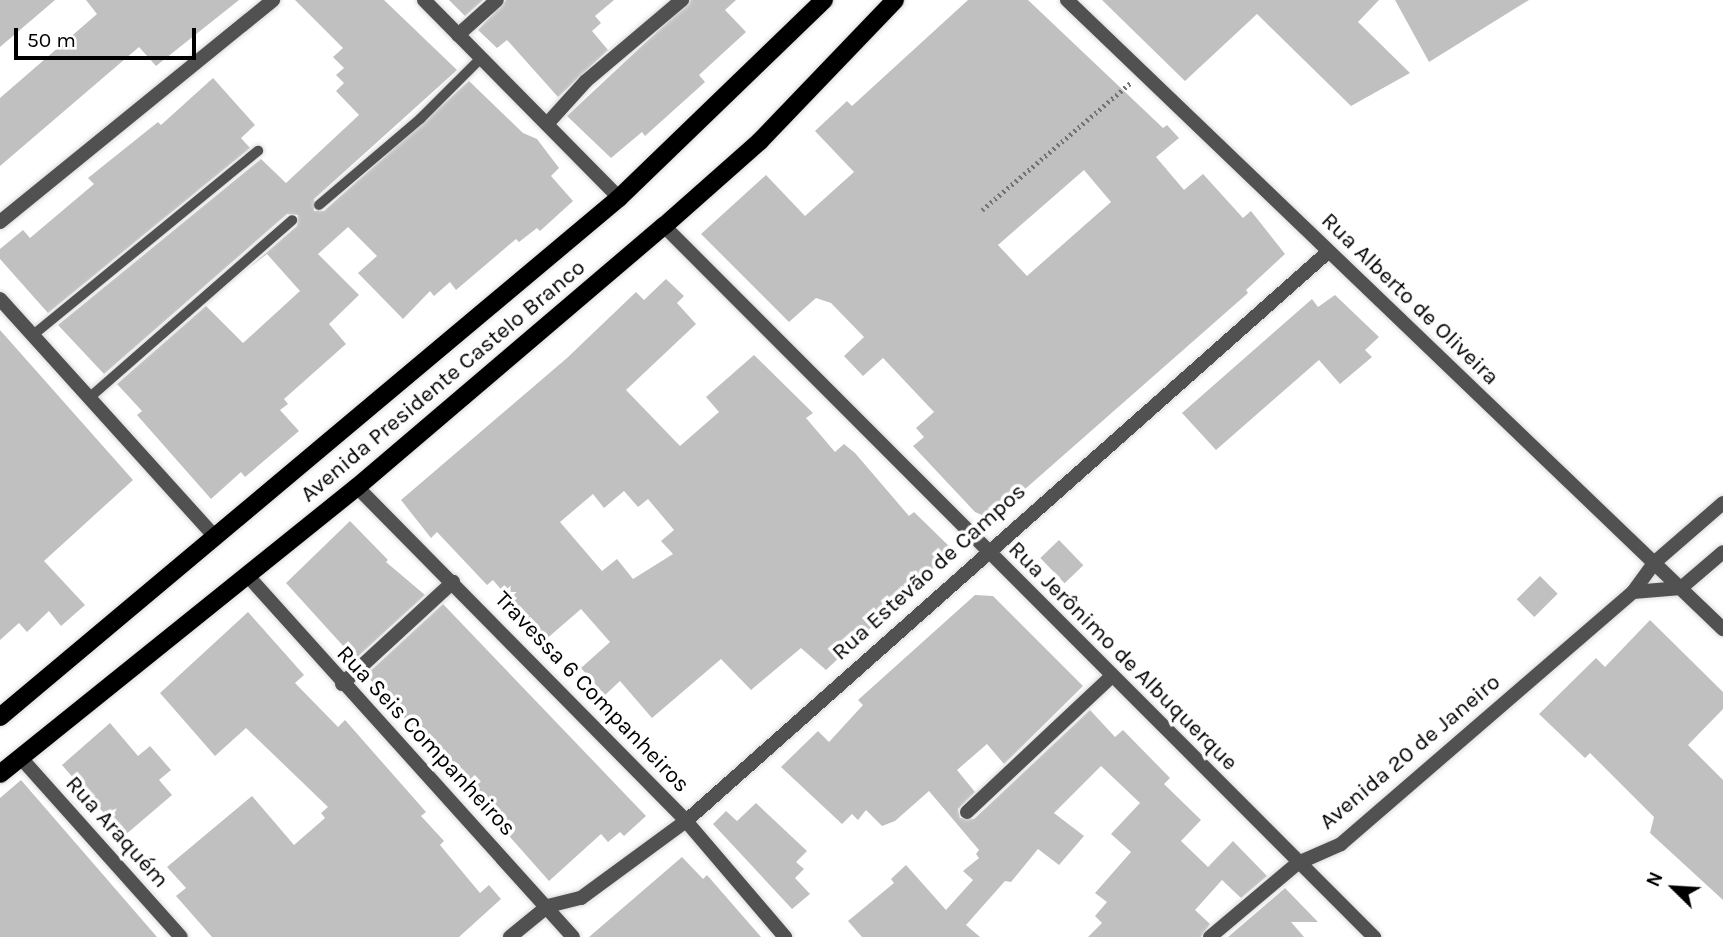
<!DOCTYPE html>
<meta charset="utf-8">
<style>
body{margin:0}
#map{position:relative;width:1723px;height:937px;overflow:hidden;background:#fff;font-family:Karla,sans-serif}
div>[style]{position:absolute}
.building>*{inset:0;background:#c0c0c0;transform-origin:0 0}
.path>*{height:4.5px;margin-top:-2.25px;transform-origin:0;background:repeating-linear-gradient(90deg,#737373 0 2px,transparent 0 5.5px)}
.roads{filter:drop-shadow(0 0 2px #dbdbdb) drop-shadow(0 0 2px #dbdbdb)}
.service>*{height:10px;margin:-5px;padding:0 5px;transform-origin:5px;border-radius:5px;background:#515151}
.minor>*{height:14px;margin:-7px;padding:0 7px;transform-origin:7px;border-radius:7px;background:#515151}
.tertiary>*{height:14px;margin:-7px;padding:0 7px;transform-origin:7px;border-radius:7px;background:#515151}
.primary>*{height:18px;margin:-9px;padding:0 9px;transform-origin:9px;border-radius:9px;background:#000}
span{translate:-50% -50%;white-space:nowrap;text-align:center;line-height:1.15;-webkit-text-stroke:7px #fff;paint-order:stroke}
.street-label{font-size:23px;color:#000}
.north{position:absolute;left:1639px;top:853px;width:70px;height:70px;-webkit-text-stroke:5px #fff;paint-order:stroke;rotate:294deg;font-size:19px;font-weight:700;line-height:28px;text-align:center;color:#000}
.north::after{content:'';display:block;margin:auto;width:24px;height:32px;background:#000;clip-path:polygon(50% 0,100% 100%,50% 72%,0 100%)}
.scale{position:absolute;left:14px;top:28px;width:182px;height:32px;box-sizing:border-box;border:4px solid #000;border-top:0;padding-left:9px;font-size:21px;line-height:24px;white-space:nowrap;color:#000;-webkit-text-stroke:5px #fff;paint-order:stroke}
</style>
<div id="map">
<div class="building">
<i style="clip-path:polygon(0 0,55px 0,0 47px)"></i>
<i style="clip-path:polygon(86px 0,239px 0,156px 66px,139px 47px,0 166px,0 98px,97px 14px)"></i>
<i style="clip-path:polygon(295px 0,384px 0,457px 70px,314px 199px,314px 211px,324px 211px,469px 81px,523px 133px,537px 139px,559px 168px,551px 176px,573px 201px,540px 231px,537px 228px,519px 242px,516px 239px,456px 290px,450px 282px,434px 296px,430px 291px,403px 319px,358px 273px,377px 256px,348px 227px,318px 254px,359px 295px,329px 324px,346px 344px,284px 399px,288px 404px,280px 410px,299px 431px,245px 477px,241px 472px,211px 499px,137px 415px,142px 411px,117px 384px,206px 306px,243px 343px,300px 291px,267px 254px,250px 267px,297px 226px,298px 215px,287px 214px,104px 374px,58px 325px,261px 159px,286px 183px,359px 115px,336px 91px,344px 83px,336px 75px,344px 68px,333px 57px,343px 48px)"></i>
<i style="clip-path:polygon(449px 0,483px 0,465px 16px)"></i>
<i style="clip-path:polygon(506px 0,614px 0,595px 16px,601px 23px,592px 31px,608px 50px,558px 97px,507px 40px,497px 48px,478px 30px)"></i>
<i style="clip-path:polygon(691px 0,736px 0,725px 10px,746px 32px,699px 75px,705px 82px,645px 136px,642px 132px,611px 158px,567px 116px)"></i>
<i style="clip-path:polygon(evenodd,968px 0,1028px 0,1163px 128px,1167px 125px,1179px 138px,1156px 157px,1184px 190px,1203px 174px,1243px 218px,1251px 211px,1285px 254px,1246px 290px,1248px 293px,991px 519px,975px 512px,913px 446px,924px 437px,916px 428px,934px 412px,883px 358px,863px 376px,844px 356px,864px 337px,831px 303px,816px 298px,789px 322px,701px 234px,766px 175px,805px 216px,854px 172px,815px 131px,847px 101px,852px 106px,968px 0,1084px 170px,1111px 202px,1027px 276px,998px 245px,1084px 170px)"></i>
<i style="clip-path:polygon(1102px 0,1379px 0,1358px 22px,1410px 73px,1351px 106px,1257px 14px,1185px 81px)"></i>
<i style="clip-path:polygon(1395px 0,1529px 0,1429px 62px)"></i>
<i style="clip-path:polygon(213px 78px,255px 125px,241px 138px,250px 148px,48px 313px,0 259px,0 249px,23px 230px,30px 238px,94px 184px,88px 178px,158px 122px,161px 125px)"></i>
<i style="clip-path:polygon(evenodd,666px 279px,684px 296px,677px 303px,696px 324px,626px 390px,680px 446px,719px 412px,706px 397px,754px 355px,813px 413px,806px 418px,835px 452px,844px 444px,855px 453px,909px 516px,914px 512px,953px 550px,826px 670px,801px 648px,751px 690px,721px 659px,652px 718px,620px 681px,605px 695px,581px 668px,610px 642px,581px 609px,544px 641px,493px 580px,487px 585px,437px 532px,431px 538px,401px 500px,567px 358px,636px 292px,644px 300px,666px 279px,624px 491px,638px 507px,648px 499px,674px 530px,661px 541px,673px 554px,633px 579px,617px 559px,602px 571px,560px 522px,593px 494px,604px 508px,624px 491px)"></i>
<i style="clip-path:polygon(1335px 295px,1379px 337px,1365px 350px,1372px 357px,1340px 384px,1319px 360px,1216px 450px,1182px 413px,1312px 299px,1318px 307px)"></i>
<i style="clip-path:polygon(0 330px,133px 480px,44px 561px,85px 605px,61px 626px,49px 611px,27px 632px,19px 623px,0 640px)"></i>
<i style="clip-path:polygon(350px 521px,388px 560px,386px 562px,425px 595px,355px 659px,286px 583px)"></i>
<i style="left:1059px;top:540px;width:35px;height:26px;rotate:46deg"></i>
<i style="left:1540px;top:576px;width:25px;height:33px;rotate:45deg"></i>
<i style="clip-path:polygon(975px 595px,993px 596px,1083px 686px,1004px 764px,987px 744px,957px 770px,975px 792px,958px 809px,960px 818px,974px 819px,1090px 710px,1115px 737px,1123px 730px,1170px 778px,1164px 784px,1201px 820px,1181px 841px,1208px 867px,1233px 841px,1267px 876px,1241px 898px,1222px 880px,1195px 910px,1210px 924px,1201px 937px,1088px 937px,1102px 923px,1095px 916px,1107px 902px,1095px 893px,1131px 852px,1111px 834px,1140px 803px,1101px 766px,1054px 813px,1084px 836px,1059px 865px,1038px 849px,1011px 882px,1005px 881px,966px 925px,980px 937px,862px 937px,848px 921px,894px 883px,891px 879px,906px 865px,946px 910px,973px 880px,963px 871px,979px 858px,976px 854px,979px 850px,929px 791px,895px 821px,882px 826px,866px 810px,858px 820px,852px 814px,842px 824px,781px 767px,818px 731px,829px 742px,863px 705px,858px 700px)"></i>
<i style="clip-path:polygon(443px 604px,646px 816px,624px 836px,620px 832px,608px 842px,601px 834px,549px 881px,366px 675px)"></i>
<i style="clip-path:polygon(248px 612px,304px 675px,295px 683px,338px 727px,345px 720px,426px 812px,421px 816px,444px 841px,440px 845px,480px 893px,489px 885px,501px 899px,459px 937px,212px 937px,176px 896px,186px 888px,167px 867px,252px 796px,294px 845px,325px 818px,321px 813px,328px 807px,246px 728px,215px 756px,160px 693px)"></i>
<i style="clip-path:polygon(1650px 620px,1723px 692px,1723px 709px,1688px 745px,1723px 780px,1723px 900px,1650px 833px,1654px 817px,1590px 753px,1585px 758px,1539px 714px,1596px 658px,1605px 667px)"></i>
<i style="clip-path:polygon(110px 723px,138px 756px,150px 746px,171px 770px,159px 780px,172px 795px,124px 836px,62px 765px)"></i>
<i style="clip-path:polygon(21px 780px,157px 937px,0 937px,0 798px)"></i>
<i style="clip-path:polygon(756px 803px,807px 851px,796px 862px,804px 869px,795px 878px,810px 894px,792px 909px,713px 824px,726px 811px,737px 821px)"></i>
<i style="clip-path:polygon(682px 857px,703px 879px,707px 875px,761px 937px,589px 937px)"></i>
<i style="clip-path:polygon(1285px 888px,1318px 922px,1291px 922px,1304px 937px,1228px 937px)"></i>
</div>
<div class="path">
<i style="left:982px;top:210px;width:195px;rotate:-40.6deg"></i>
</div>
<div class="roads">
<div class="service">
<i style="left:319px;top:205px;width:133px;rotate:-40.4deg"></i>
<i style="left:420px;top:119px;width:86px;rotate:-45deg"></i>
<i style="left:33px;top:335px;width:291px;rotate:-39.3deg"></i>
<i style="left:89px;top:398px;width:270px;rotate:-41.2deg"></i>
</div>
<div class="minor">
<i style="left:424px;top:0;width:278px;rotate:45.4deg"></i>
<i style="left:458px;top:35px;width:52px;rotate:-41.9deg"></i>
<i style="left:547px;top:124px;width:58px;rotate:-47.8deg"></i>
<i style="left:586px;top:81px;width:126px;rotate:-40.2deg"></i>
<i style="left:0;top:222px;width:352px;rotate:-39.1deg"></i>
<i style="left:664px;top:226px;width:1005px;rotate:45.04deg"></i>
<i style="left:0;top:299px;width:321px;rotate:47.9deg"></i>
<i style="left:357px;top:487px;width:469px;rotate:45.4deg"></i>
<i style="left:686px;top:821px;width:153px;rotate:49.5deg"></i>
<i style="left:247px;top:575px;width:487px;rotate:48deg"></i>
<i style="left:1633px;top:592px;width:48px;rotate:-4.8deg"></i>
<i style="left:1681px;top:588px;width:55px;rotate:-40.6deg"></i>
<i style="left:342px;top:684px;width:151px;rotate:-42.6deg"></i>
<i style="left:20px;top:757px;width:241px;rotate:48.2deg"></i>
<i style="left:967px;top:812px;width:199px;rotate:-43.2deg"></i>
<i style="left:510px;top:937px;width:49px;rotate:-39.2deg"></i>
<i style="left:548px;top:906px;width:34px;rotate:-14deg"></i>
<i style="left:581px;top:898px;width:130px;rotate:-36.3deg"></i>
<i style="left:686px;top:821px;width:858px;rotate:-41.55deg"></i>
<i style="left:1210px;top:937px;width:115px;rotate:-40.1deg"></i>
<i style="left:1298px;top:863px;width:47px;rotate:-23.8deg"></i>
<i style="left:1341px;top:844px;width:386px;rotate:-40.8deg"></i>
<i style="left:1633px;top:592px;width:37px;rotate:-54deg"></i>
<i style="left:1655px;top:562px;width:90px;rotate:-40.9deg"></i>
</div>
<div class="tertiary">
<i style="left:1067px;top:0;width:909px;rotate:43.8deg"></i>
</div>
<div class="primary">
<i style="left:0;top:717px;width:808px;rotate:-39.98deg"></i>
<i style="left:619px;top:198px;width:285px;rotate:-44deg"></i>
<i style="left:0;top:774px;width:458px;rotate:-38.8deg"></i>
<i style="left:357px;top:487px;width:403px;rotate:-40.4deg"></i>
<i style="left:664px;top:226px;width:128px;rotate:-41.5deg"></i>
<i style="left:760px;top:141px;width:195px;rotate:-46.2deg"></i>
</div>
</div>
<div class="street-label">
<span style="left:1410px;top:299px;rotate:44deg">Rua Alberto de Oliveira</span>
<span style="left:443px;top:381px;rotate:-40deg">Avenida Presidente Castelo Branco</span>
<span style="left:929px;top:572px;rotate:-42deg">Rua Estevão de Campos</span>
<span style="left:1123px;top:656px;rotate:45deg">Rua Jerônimo de Albuquerque</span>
<span style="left:592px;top:692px;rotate:46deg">Travessa 6 Companheiros</span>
<span style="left:426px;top:741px;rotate:47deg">Rua Seis Companheiros</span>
<span style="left:1410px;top:752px;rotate:-40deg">Avenida 20 de Janeiro</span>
<span style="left:117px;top:832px;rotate:48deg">Rua Araquém</span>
</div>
<div class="north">N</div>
<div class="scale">50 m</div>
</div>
